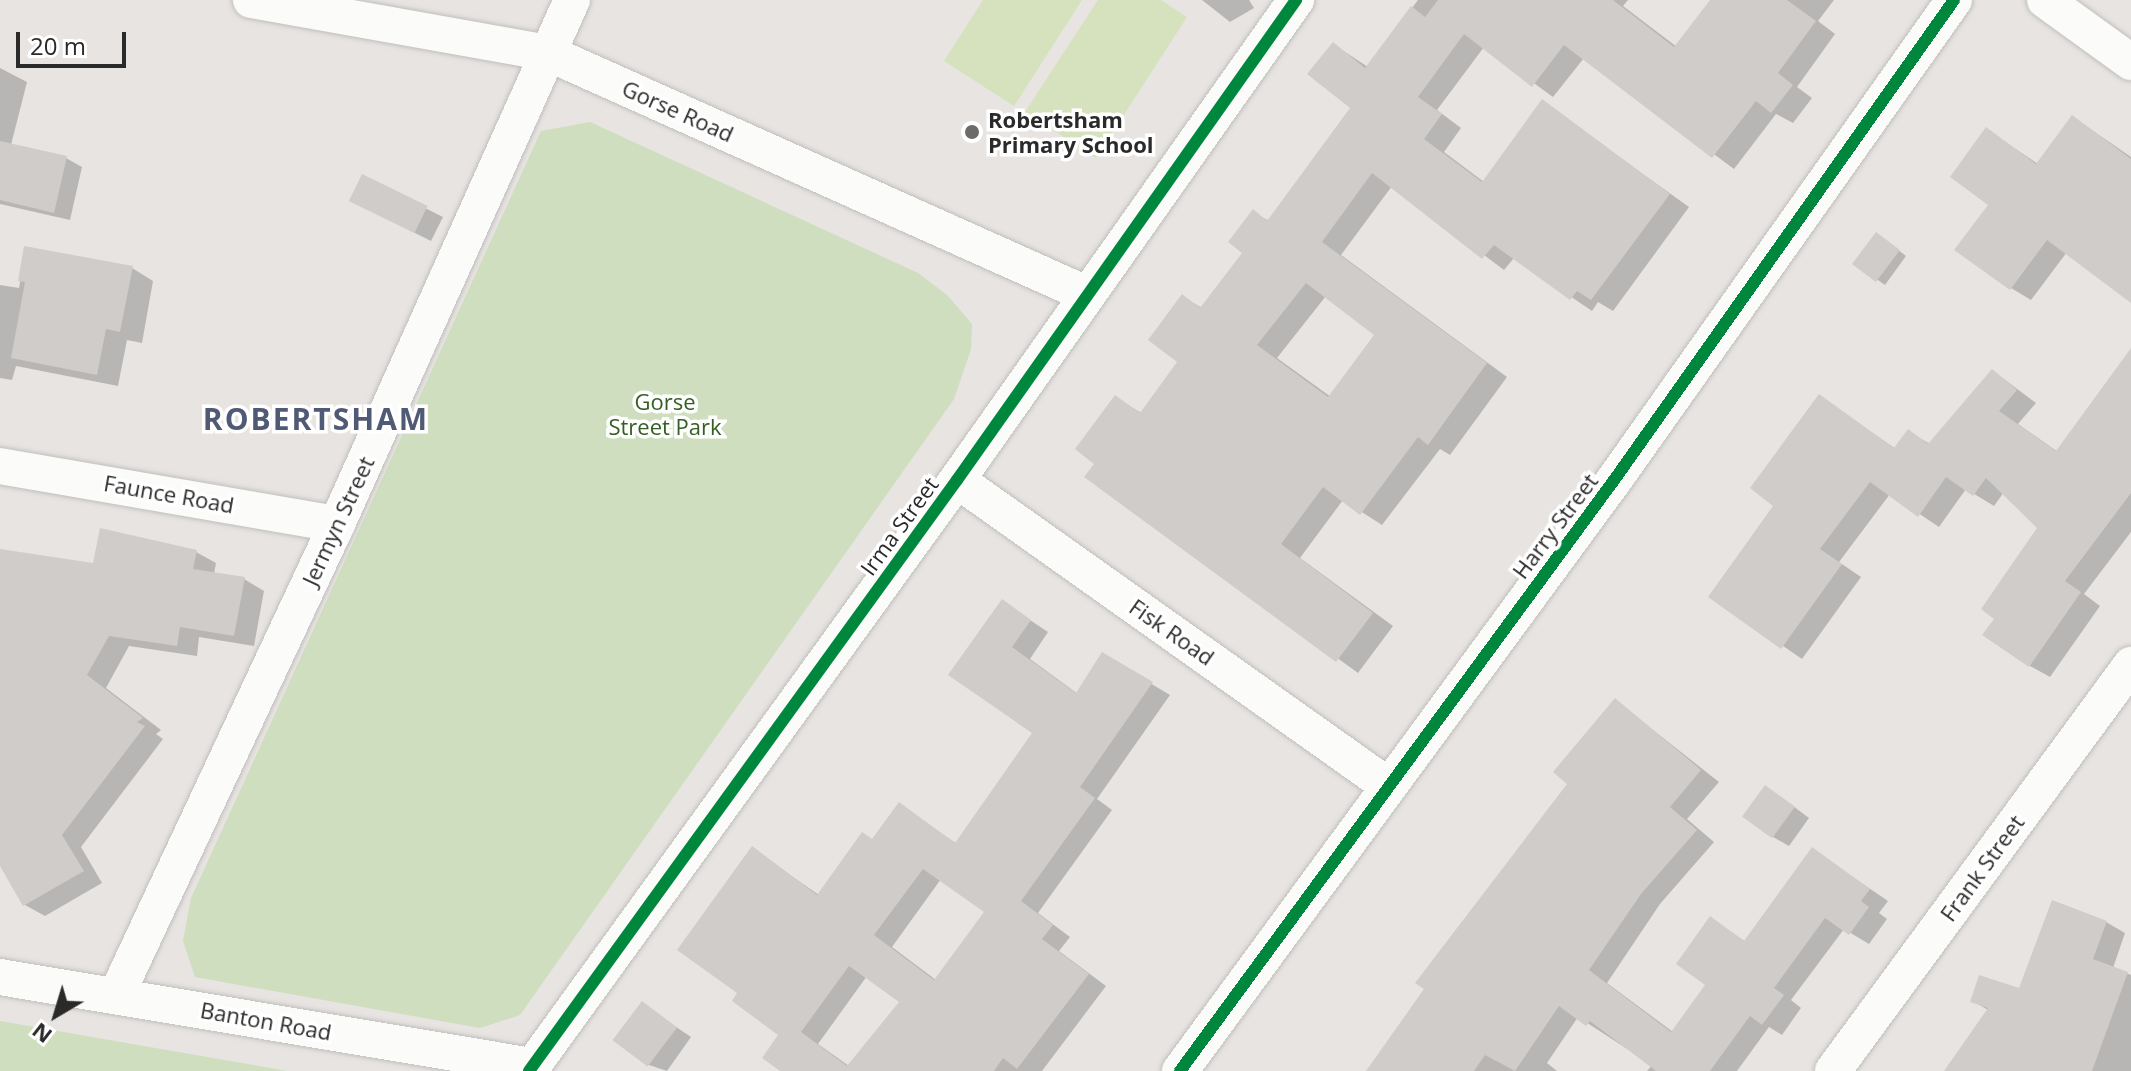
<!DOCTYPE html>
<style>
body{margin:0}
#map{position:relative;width:2131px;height:1071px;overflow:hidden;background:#e7e4e1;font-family:"Open Sans",sans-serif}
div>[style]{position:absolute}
.green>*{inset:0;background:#cedebe}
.pitch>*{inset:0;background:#d6e2bd}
.shadow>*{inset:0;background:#0003}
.building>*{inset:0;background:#cfccca;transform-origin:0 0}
.roads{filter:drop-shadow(0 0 2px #c0bfbf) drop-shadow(0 0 2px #c0bfbf)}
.minor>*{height:36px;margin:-18px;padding:0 18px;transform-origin:18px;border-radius:18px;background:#fbfbfa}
.cycleway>*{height:12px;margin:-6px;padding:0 6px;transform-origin:6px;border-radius:6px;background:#00873e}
.dots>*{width:22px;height:22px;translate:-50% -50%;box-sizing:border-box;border:4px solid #fff;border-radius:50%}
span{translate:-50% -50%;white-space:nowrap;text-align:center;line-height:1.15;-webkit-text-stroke:7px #fff;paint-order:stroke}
.street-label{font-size:22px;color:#2a2a2a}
.poi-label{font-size:22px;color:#2a2a2a;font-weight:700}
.left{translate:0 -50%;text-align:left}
.park-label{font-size:22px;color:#345e23}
.district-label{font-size:30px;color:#505a75;font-weight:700;letter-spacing:2px}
.north{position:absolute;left:16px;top:975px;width:80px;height:80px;-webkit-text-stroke:6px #fff;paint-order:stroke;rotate:218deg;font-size:22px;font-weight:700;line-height:32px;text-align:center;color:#2a2a2a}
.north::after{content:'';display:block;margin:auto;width:28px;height:36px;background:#2a2a2a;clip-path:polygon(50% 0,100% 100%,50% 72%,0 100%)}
.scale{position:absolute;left:16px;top:32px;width:110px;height:36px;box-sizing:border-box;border:4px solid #2a2a2a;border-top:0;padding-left:10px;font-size:24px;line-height:28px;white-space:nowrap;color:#2a2a2a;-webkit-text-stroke:6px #fff;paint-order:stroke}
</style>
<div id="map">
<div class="green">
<i style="clip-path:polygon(590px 122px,918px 273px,947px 295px,972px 324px,971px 349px,954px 399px,520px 1015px,480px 1028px,195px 977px,183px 941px,191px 898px,541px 131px)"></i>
<i style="clip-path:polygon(0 1021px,287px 1071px,0 1071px)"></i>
</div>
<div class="pitch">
<i style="clip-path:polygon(983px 0,1082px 0,1014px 106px,944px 61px)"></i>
<i style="clip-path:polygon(1098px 0,1161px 0,1187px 17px,1096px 158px,1025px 112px)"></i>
</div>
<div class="shadow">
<i style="clip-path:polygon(1202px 0,1249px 0,1254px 8px,1230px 22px)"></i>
<i style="clip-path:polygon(evenodd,1418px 0,1628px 0,1623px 6px,1677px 47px,1712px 0,1834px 0,1818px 21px,1835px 34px,1797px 87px,1812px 98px,1793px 123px,1776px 114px,1734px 169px,1584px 58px,1553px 97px,1484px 47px,1437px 110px,1461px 128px,1444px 152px,1484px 182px,1542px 102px,1689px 207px,1613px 311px,1598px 302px,1592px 311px,1514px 258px,1504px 270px,1392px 186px,1341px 255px,1507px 377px,1450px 455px,1440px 449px,1382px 525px,1343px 500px,1300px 558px,1393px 626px,1358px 673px,1087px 477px,1097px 463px,1116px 398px,1143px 414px,1180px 362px,1183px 297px,1202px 308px,1245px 252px,1253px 212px,1269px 221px,1353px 108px,1333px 44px,1368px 67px,1418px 0,1326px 296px,1377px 335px,1331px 397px,1277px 358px,1326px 296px)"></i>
<i style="clip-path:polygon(0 68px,27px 82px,11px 145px,66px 158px,82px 167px,70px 220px,0 204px)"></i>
<i style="clip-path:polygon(2073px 117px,2131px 157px,2131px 300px,2067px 252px,2031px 300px,2011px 288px,1991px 205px,1987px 130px,2038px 164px)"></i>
<i style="clip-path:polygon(363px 177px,443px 217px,431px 241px,367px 209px)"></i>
<i style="clip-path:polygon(1884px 239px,1906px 256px,1885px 285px,1855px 264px)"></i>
<i style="clip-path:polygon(26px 248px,132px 268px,153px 281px,142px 343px,127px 340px,118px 386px,16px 366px,12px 380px,0 378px,0 285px,19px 288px)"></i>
<i style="clip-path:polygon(2131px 349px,2131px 532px,2084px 594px,2100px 606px,2050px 677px,2030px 666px,1996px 618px,2040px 528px,2004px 492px,1994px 506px,1966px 489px,1939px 527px,1890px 494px,1839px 562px,1861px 577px,1802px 659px,1710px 596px,1776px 505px,1820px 397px,1896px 449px,1909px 432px,1930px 444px,1993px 371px,2036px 403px,2018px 424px,2058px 452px)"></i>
<i style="clip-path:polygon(0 551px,94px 565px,196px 552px,216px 563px,214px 574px,244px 579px,264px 591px,254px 646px,199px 637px,197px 656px,129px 646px,106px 688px,161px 730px,156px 734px,163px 739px,81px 847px,102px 883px,45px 916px,25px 905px,0 862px)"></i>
<i style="clip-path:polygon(evenodd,1003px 602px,1048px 632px,1030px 659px,1078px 694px,1103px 655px,1170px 695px,1097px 799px,1112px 810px,1038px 913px,1070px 937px,1059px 951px,1106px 986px,1042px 1071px,783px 1071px,781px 1035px,740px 993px,752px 849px,819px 895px,874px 841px,900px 805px,957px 844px,1034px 733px,951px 675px,1003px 602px,941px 879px,986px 911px,936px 980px,892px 947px,941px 879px,1003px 602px,867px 976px,902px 1001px,849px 1066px,818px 1044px,867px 976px)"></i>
<i style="clip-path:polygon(1615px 700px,1719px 782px,1687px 819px,1714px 842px,1660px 904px,1607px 983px,1673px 1032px,1708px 985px,1711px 919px,1746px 942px,1813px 850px,1888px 901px,1879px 913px,1887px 919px,1869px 944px,1844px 929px,1791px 1000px,1801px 1008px,1782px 1035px,1769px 1027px,1737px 1071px,1647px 1071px,1652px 1065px,1578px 1017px,1547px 1063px,1557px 1071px,1368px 1071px,1570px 783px)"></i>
<i style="clip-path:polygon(1781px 797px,1809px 818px,1789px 846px,1773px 837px)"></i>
<i style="clip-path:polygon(2106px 922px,2125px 933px,2113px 968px,2131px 975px,2131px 1071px,1946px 1071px,1988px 1010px,1973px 1001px,2021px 990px)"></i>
<i style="clip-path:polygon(642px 1004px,691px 1037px,667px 1071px,649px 1065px)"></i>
</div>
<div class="building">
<i style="clip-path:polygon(evenodd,1438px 0,1613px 0,1674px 47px,1710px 0,1787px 0,1816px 21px,1778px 73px,1793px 85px,1771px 113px,1756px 101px,1712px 158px,1564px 45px,1532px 87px,1464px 34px,1418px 97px,1442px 114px,1424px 139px,1482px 182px,1542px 99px,1670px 194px,1591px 300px,1577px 291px,1570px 300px,1494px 245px,1482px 259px,1372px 173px,1322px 242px,1487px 363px,1428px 445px,1418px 437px,1360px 515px,1323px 487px,1281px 544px,1373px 613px,1336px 662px,1084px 477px,1094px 464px,1075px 449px,1115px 395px,1140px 413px,1177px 362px,1148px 340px,1182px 294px,1200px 308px,1242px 253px,1228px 242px,1253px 209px,1267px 221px,1350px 108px,1307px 74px,1333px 42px,1365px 68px,1411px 6px,1425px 17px,1438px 0,1306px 283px,1374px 335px,1328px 397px,1257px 345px,1306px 283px)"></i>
<i style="clip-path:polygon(2072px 115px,2131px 159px,2131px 303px,2047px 240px,2010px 290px,1954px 250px,1988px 205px,1950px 177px,1986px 127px,2036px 164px)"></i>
<i style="clip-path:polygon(0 141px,67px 156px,54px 213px,0 200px)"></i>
<i style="left:362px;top:174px;width:73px;height:30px;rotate:26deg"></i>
<i style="left:1876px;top:232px;width:30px;height:40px;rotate:37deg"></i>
<i style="clip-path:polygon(24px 246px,133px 266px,120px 332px,106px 329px,97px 375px,11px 358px,25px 282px,18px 281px)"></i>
<i style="clip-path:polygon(2131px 348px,2131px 493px,2065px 581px,2081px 592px,2029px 667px,1982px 635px,1994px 619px,1981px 609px,2037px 528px,1986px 478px,1973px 496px,1946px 477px,1918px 517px,1870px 482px,1820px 549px,1842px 564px,1781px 649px,1708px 597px,1773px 506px,1750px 488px,1819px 394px,1894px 448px,1908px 429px,1928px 444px,1992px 369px,2017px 390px,1999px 411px,2056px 451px)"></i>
<i style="clip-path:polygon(100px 528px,197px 550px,193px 569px,245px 577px,234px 636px,180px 627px,177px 646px,109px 636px,87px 675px,143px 718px,137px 722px,145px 726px,62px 835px,84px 871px,23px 906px,0 866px,0 549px,93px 563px)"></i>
<i style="clip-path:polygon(evenodd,1002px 599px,1031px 620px,1012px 647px,1076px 693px,1102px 652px,1153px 682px,1080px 787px,1095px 798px,1021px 901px,1053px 925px,1042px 939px,1089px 974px,1017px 1069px,1003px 1058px,994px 1071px,780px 1071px,762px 1058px,778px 1035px,732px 1001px,737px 993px,677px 950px,752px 846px,817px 895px,862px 832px,872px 839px,899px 802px,955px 843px,1032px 733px,948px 675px,1002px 599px,923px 869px,984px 912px,934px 980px,874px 935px,923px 869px,1002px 599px,849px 966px,899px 1002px,847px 1066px,801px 1032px,849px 966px)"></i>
<i style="clip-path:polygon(1615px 698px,1701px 770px,1670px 807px,1697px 830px,1641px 894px,1589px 970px,1671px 1032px,1705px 985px,1676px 964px,1710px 916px,1744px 941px,1812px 847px,1870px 889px,1861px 901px,1869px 907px,1849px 935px,1825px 918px,1774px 988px,1784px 995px,1762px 1025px,1750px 1016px,1710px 1071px,1656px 1071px,1590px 1021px,1586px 1026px,1559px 1006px,1515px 1071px,1485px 1055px,1474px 1071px,1366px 1071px,1424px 989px,1415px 983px,1567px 784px,1553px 772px)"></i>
<i style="left:1765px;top:785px;width:37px;height:39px;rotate:36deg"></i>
<i style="clip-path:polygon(2052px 900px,2107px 921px,2093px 959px,2128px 972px,2092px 1071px,1944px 1071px,1988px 1008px,1970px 1002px,1979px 975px,2019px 988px)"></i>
<i style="left:642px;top:1001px;width:44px;height:49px;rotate:37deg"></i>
</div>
<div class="roads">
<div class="minor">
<i style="left:251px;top:0;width:302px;rotate:10.1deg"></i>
<i style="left:548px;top:53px;width:587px;rotate:24.12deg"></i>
<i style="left:2045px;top:0;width:106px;rotate:35.8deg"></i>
<i style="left:0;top:466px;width:342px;rotate:9.8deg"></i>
<i style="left:957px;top:480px;width:527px;rotate:35.35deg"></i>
<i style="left:0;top:977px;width:539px;rotate:9.5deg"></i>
<i style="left:116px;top:996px;width:521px;rotate:-64.91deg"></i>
<i style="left:337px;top:524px;width:574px;rotate:-65.85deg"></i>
<i style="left:529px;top:1071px;width:730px;rotate:-54.09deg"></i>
<i style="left:957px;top:480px;width:588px;rotate:-54.77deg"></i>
<i style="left:1180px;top:1071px;width:738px;rotate:-53.7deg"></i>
<i style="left:1617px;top:476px;width:583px;rotate:-54.7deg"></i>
<i style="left:1833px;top:1071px;width:504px;rotate:-53.72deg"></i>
</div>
</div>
<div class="cycleway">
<i style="left:529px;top:1071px;width:730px;rotate:-54.09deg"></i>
<i style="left:957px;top:480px;width:588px;rotate:-54.77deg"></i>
<i style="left:1180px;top:1071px;width:738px;rotate:-53.7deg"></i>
<i style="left:1617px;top:476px;width:583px;rotate:-54.7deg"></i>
</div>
<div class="dots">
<i style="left:972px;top:132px;background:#6c6b6a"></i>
</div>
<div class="street-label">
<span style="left:678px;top:111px;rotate:24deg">Gorse Road</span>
<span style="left:169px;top:494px;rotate:10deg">Faunce Road</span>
<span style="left:338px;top:521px;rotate:-65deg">Jermyn Street</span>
<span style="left:899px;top:526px;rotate:-54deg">Irma Street</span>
<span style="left:1555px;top:526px;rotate:-53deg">Harry Street</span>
<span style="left:1172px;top:632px;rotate:35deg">Fisk Road</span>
<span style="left:1982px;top:868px;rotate:-54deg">Frank Street</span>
<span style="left:266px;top:1021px;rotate:10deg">Banton Road</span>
</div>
<div class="poi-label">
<span class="left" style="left:988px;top:132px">Robertsham<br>Primary School</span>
</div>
<div class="park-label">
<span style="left:665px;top:414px">Gorse<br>Street Park</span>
</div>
<div class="district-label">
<span style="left:316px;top:419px">ROBERTSHAM</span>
</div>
<div class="north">N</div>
<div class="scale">20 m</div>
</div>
